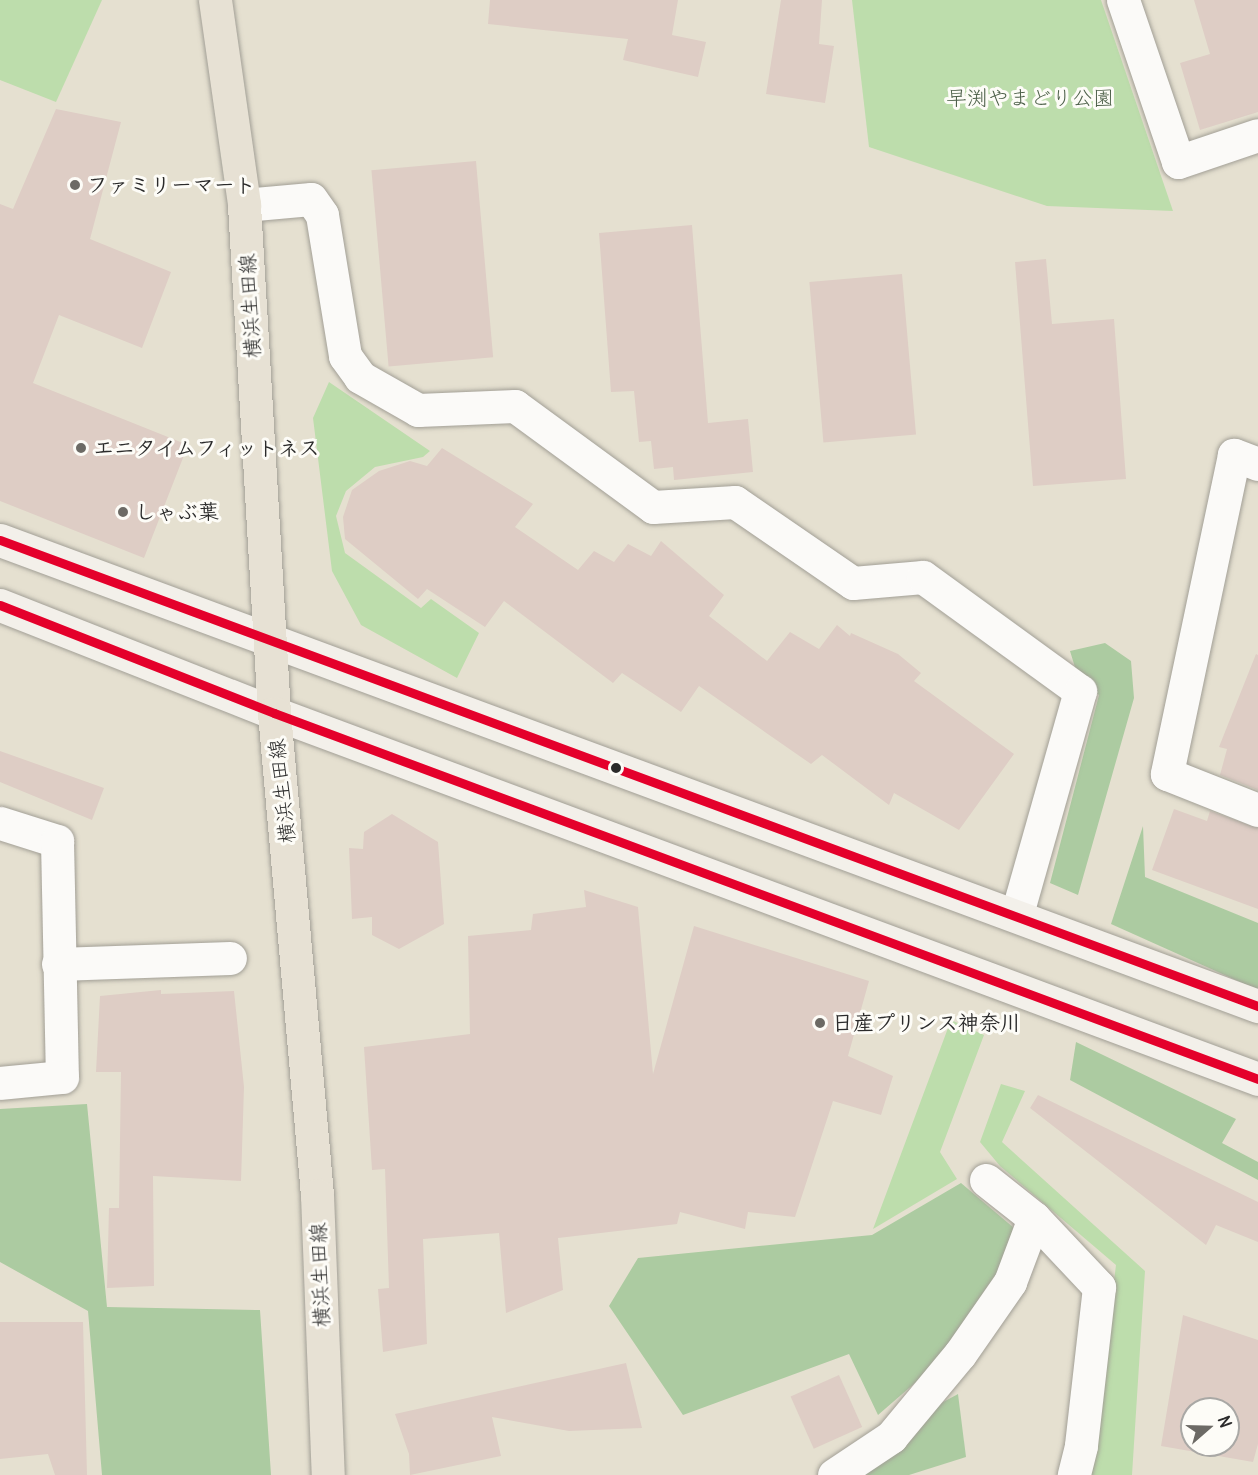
<!DOCTYPE html>
<meta charset="utf-8">
<style>
body{margin:0}
#map{position:relative;width:1258px;height:1475px;overflow:hidden;background:#e5e0d0;font-family:Delius,"Klee One",sans-serif}
div>[style]{position:absolute}
.green>*{inset:0;background:#bdddac}
.forest>*{inset:0;background:#accba1}
.building>*{inset:0;background:#decdc5;transform-origin:0 0}
.roads{filter:drop-shadow(0 0 2px #a29f96) drop-shadow(0 0 2px #a29f96)}
.street>*{height:33px;margin:-16.5px;padding:0 16.5px;transform-origin:16.5px;border-radius:16.5px;background:#fbfaf8}
.secondary>*{height:33px;margin:-16.5px;padding:0 16.5px;transform-origin:16.5px;border-radius:16.5px;background:#f3f0ea}
.primary>*{height:33px;margin:-16.5px;padding:0 16.5px;transform-origin:16.5px;border-radius:16.5px;background:#e7e1d4}
.bus-1>*{height:9px;margin:-4.5px;padding:0 4.5px;transform-origin:4.5px;border-radius:4.5px;background:#e4002b}
.dots>*{width:16px;height:16px;translate:-50% -50%;box-sizing:border-box;border:3px solid #fdfcf7;border-radius:50%}
span{translate:-50% -50%;white-space:nowrap;text-align:center;line-height:1.15;-webkit-text-stroke:6px #fdfcf7;paint-order:stroke}
.park-label{font-size:21px;color:#4d6049}
.poi-label{font-size:21px;color:#2b2b2b;font-weight:700}
.left{translate:0 -50%;text-align:left}
.street-label{font-size:21px;color:#2b2b2b}
.north{position:absolute;left:1180px;top:1397px;width:60px;height:60px;box-sizing:border-box;background:#fdfcf7;border:2px solid #a9a8a5;border-radius:50%;rotate:70deg;font-size:16px;font-weight:700;line-height:24px;text-align:center;color:#2b2b2b}
.north::after{content:'';display:block;margin:auto;width:21px;height:27px;background:#6c6a65;clip-path:polygon(50% 0,100% 100%,50% 72%,0 100%)}
</style>
<div id="map">
<div class="green">
<i style="clip-path:polygon(0 0,102px 0,56px 102px,0 80px)"></i>
<i style="clip-path:polygon(852px 0,1101px 0,1173px 211px,1047px 206px,869px 147px)"></i>
<i style="clip-path:polygon(329px 382px,430px 451px,423px 457px,375px 467px,346px 491px,336px 516px,345px 553px,421px 608px,431px 599px,479px 633px,457px 678px,361px 625px,332px 571px,313px 418px)"></i>
<i style="clip-path:polygon(951px 1020px,984px 1035px,940px 1152px,957px 1179px,873px 1229px)"></i>
<i style="clip-path:polygon(1001px 1084px,1025px 1091px,1002px 1142px,1145px 1271px,1132px 1475px,1090px 1475px,1116px 1265px,1000px 1166px,980px 1142px)"></i>
</div>
<div class="forest">
<i style="clip-path:polygon(1105px 643px,1131px 661px,1134px 698px,1078px 895px,1050px 883px,1099px 695px,1078px 677px,1070px 651px)"></i>
<i style="clip-path:polygon(1143px 826px,1145px 877px,1258px 923px,1258px 990px,1111px 924px)"></i>
<i style="clip-path:polygon(1076px 1042px,1236px 1119px,1222px 1143px,1258px 1162px,1258px 1180px,1070px 1080px)"></i>
<i style="clip-path:polygon(87px 1104px,107px 1307px,260px 1310px,271px 1475px,102px 1475px,88px 1311px,0 1262px,0 1109px)"></i>
<i style="clip-path:polygon(961px 1183px,1014px 1228px,998px 1271px,931px 1369px,878px 1415px,849px 1354px,683px 1415px,609px 1306px,638px 1258px,872px 1235px)"></i>
<i style="clip-path:polygon(958px 1394px,966px 1457px,909px 1475px,859px 1475px,936px 1406px)"></i>
</div>
<div class="building">
<i style="clip-path:polygon(490px 0,678px 0,672px 35px,706px 42px,698px 77px,623px 60px,628px 39px,488px 24px)"></i>
<i style="clip-path:polygon(781px 0,822px 0,819px 44px,834px 46px,825px 103px,766px 94px)"></i>
<i style="clip-path:polygon(1194px 0,1258px 0,1258px 112px,1200px 130px,1180px 63px,1210px 54px)"></i>
<i style="clip-path:polygon(56px 109px,121px 122px,90px 239px,171px 272px,142px 348px,59px 315px,33px 383px,188px 445px,144px 558px,0 501px,0 204px,13px 209px)"></i>
<i style="left:476px;top:161px;width:197px;height:105px;rotate:85deg"></i>
<i style="clip-path:polygon(692px 225px,708px 423px,748px 419px,753px 472px,674px 480px,673px 467px,654px 469px,651px 441px,639px 442px,634px 391px,611px 392px,599px 233px)"></i>
<i style="clip-path:polygon(1046px 259px,1052px 324px,1114px 319px,1126px 479px,1033px 486px,1015px 262px)"></i>
<i style="left:902px;top:274px;width:161px;height:93px;rotate:85deg"></i>
<i style="clip-path:polygon(442px 448px,533px 504px,515px 527px,578px 570px,594px 551px,614px 562px,628px 544px,651px 556px,661px 541px,724px 595px,709px 616px,767px 661px,790px 632px,819px 649px,837px 625px,850px 636px,851px 633px,898px 654px,921px 673px,914px 681px,1014px 754px,959px 830px,894px 793px,889px 805px,822px 755px,811px 764px,699px 686px,681px 712px,622px 673px,613px 683px,504px 601px,485px 627px,427px 589px,418px 599px,345px 539px,343px 517px,352px 490px,379px 471px,410px 461px,427px 466px)"></i>
<i style="clip-path:polygon(1256px 654px,1258px 655px,1258px 790px,1220px 775px,1227px 749px,1219px 747px)"></i>
<i style="clip-path:polygon(0 751px,104px 788px,92px 820px,0 782px)"></i>
<i style="clip-path:polygon(1174px 809px,1207px 821px,1210px 811px,1258px 828px,1258px 909px,1152px 870px)"></i>
<i style="clip-path:polygon(392px 814px,438px 842px,444px 924px,399px 949px,372px 935px,372px 917px,352px 919px,349px 848px,363px 849px,364px 832px)"></i>
<i style="clip-path:polygon(584px 890px,638px 907px,653px 1074px,694px 926px,869px 981px,848px 1056px,893px 1076px,881px 1115px,833px 1101px,795px 1217px,748px 1212px,745px 1229px,680px 1212px,677px 1224px,558px 1238px,563px 1290px,506px 1313px,499px 1233px,423px 1239px,427px 1344px,383px 1352px,378px 1289px,389px 1288px,385px 1169px,372px 1170px,364px 1047px,470px 1034px,468px 936px,531px 930px,533px 914px,586px 907px)"></i>
<i style="clip-path:polygon(161px 990px,161px 994px,234px 991px,244px 1087px,241px 1181px,153px 1176px,154px 1286px,107px 1288px,109px 1208px,119px 1208px,121px 1072px,96px 1072px,100px 996px)"></i>
<i style="clip-path:polygon(1038px 1095px,1258px 1202px,1258px 1242px,1216px 1225px,1206px 1245px,1030px 1108px)"></i>
<i style="clip-path:polygon(evenodd,1183px 1315px,1258px 1340px,1258px 1444px,1253px 1462px,1161px 1446px,1183px 1315px,1192px 1409px,1228px 1409px,1228px 1445px,1192px 1445px,1192px 1409px)"></i>
<i style="clip-path:polygon(0 1322px,83px 1322px,87px 1475px,55px 1475px,48px 1454px,0 1459px)"></i>
<i style="clip-path:polygon(626px 1363px,642px 1428px,569px 1431px,492px 1417px,501px 1456px,410px 1475px,409px 1454px,395px 1414px)"></i>
<i style="left:839px;top:1375px;width:57px;height:53px;rotate:66deg"></i>
</div>
<div class="roads">
<div class="street">
<i style="left:1123px;top:0;width:171px;rotate:71.2deg"></i>
<i style="left:1178px;top:162px;width:84px;rotate:-18.6deg"></i>
<i style="left:244px;top:205px;width:67px;rotate:-5.1deg"></i>
<i style="left:311px;top:199px;width:19px;rotate:55deg"></i>
<i style="left:322px;top:215px;width:143px;rotate:80.7deg"></i>
<i style="left:345px;top:356px;width:26px;rotate:54deg"></i>
<i style="left:360px;top:377px;width:67px;rotate:29.6deg"></i>
<i style="left:418px;top:410px;width:97px;rotate:-2.4deg"></i>
<i style="left:515px;top:406px;width:171px;rotate:36.2deg"></i>
<i style="left:653px;top:507px;width:82px;rotate:-3.5deg"></i>
<i style="left:735px;top:502px;width:143px;rotate:34.5deg"></i>
<i style="left:853px;top:583px;width:70px;rotate:-4.9deg"></i>
<i style="left:923px;top:577px;width:194px;rotate:36deg"></i>
<i style="left:1080px;top:691px;width:232px;rotate:105.8deg"></i>
<i style="left:1258px;top:464px;width:26px;rotate:-159deg"></i>
<i style="left:1234px;top:455px;width:326px;rotate:101.9deg"></i>
<i style="left:1167px;top:774px;width:98px;rotate:21.6deg"></i>
<i style="left:0;top:823px;width:60px;rotate:17.5deg"></i>
<i style="left:57px;top:841px;width:236px;rotate:88.8deg"></i>
<i style="left:62px;top:1077px;width:62px;rotate:174.5deg"></i>
<i style="left:58px;top:964px;width:172px;rotate:-2deg"></i>
<i style="left:986px;top:1180px;width:61px;rotate:38.4deg"></i>
<i style="left:1034px;top:1218px;width:95px;rotate:46.7deg"></i>
<i style="left:1099px;top:1287px;width:160px;rotate:96.5deg"></i>
<i style="left:1081px;top:1446px;width:30px;rotate:104deg"></i>
<i style="left:834px;top:1475px;width:69px;rotate:-33.7deg"></i>
<i style="left:891px;top:1437px;width:108px;rotate:-50.3deg"></i>
<i style="left:960px;top:1354px;width:88px;rotate:-55.2deg"></i>
<i style="left:1010px;top:1282px;width:68px;rotate:-69.4deg"></i>
</div>
<div class="secondary">
<i style="left:0;top:540px;width:1342px;rotate:20.33deg"></i>
<i style="left:0;top:605px;width:295px;rotate:21.5deg"></i>
<i style="left:274px;top:713px;width:1050px;rotate:20.4deg"></i>
</div>
<div class="primary">
<i style="left:215px;top:0;width:207px;rotate:81.9deg"></i>
<i style="left:244px;top:205px;width:509px;rotate:86.62deg"></i>
<i style="left:274px;top:713px;width:484px;rotate:84.9deg"></i>
<i style="left:317px;top:1195px;width:280px;rotate:87.8deg"></i>
</div>
</div>
<div class="bus-1">
<i style="left:0;top:540px;width:1342px;rotate:20.33deg"></i>
<i style="left:0;top:605px;width:295px;rotate:21.5deg"></i>
<i style="left:274px;top:713px;width:1050px;rotate:20.4deg"></i>
</div>
<div class="dots">
<i style="left:75px;top:185px;background:#6c6a65"></i>
<i style="left:81px;top:448px;background:#6c6a65"></i>
<i style="left:123px;top:512px;background:#6c6a65"></i>
<i style="left:616px;top:768px;background:#2b2b2b"></i>
<i style="left:820px;top:1023px;background:#6c6a65"></i>
</div>
<div class="park-label">
<span style="left:1030px;top:98px">早渕やまどり公園</span>
</div>
<div class="poi-label">
<span class="left" style="left:87px;top:185px">ファミリーマート</span>
<span class="left" style="left:93px;top:448px">エニタイムフィットネス</span>
<span class="left" style="left:135px;top:512px">しゃぶ葉</span>
<span class="left" style="left:832px;top:1023px">日産プリンス神奈川</span>
</div>
<div class="street-label">
<span style="left:250px;top:306px;rotate:-93deg">横浜生田線</span>
<span style="left:282px;top:791px;rotate:-96deg">横浜生田線</span>
<span style="left:320px;top:1275px;rotate:-92deg">横浜生田線</span>
</div>
<div class="north">N</div>
</div>
